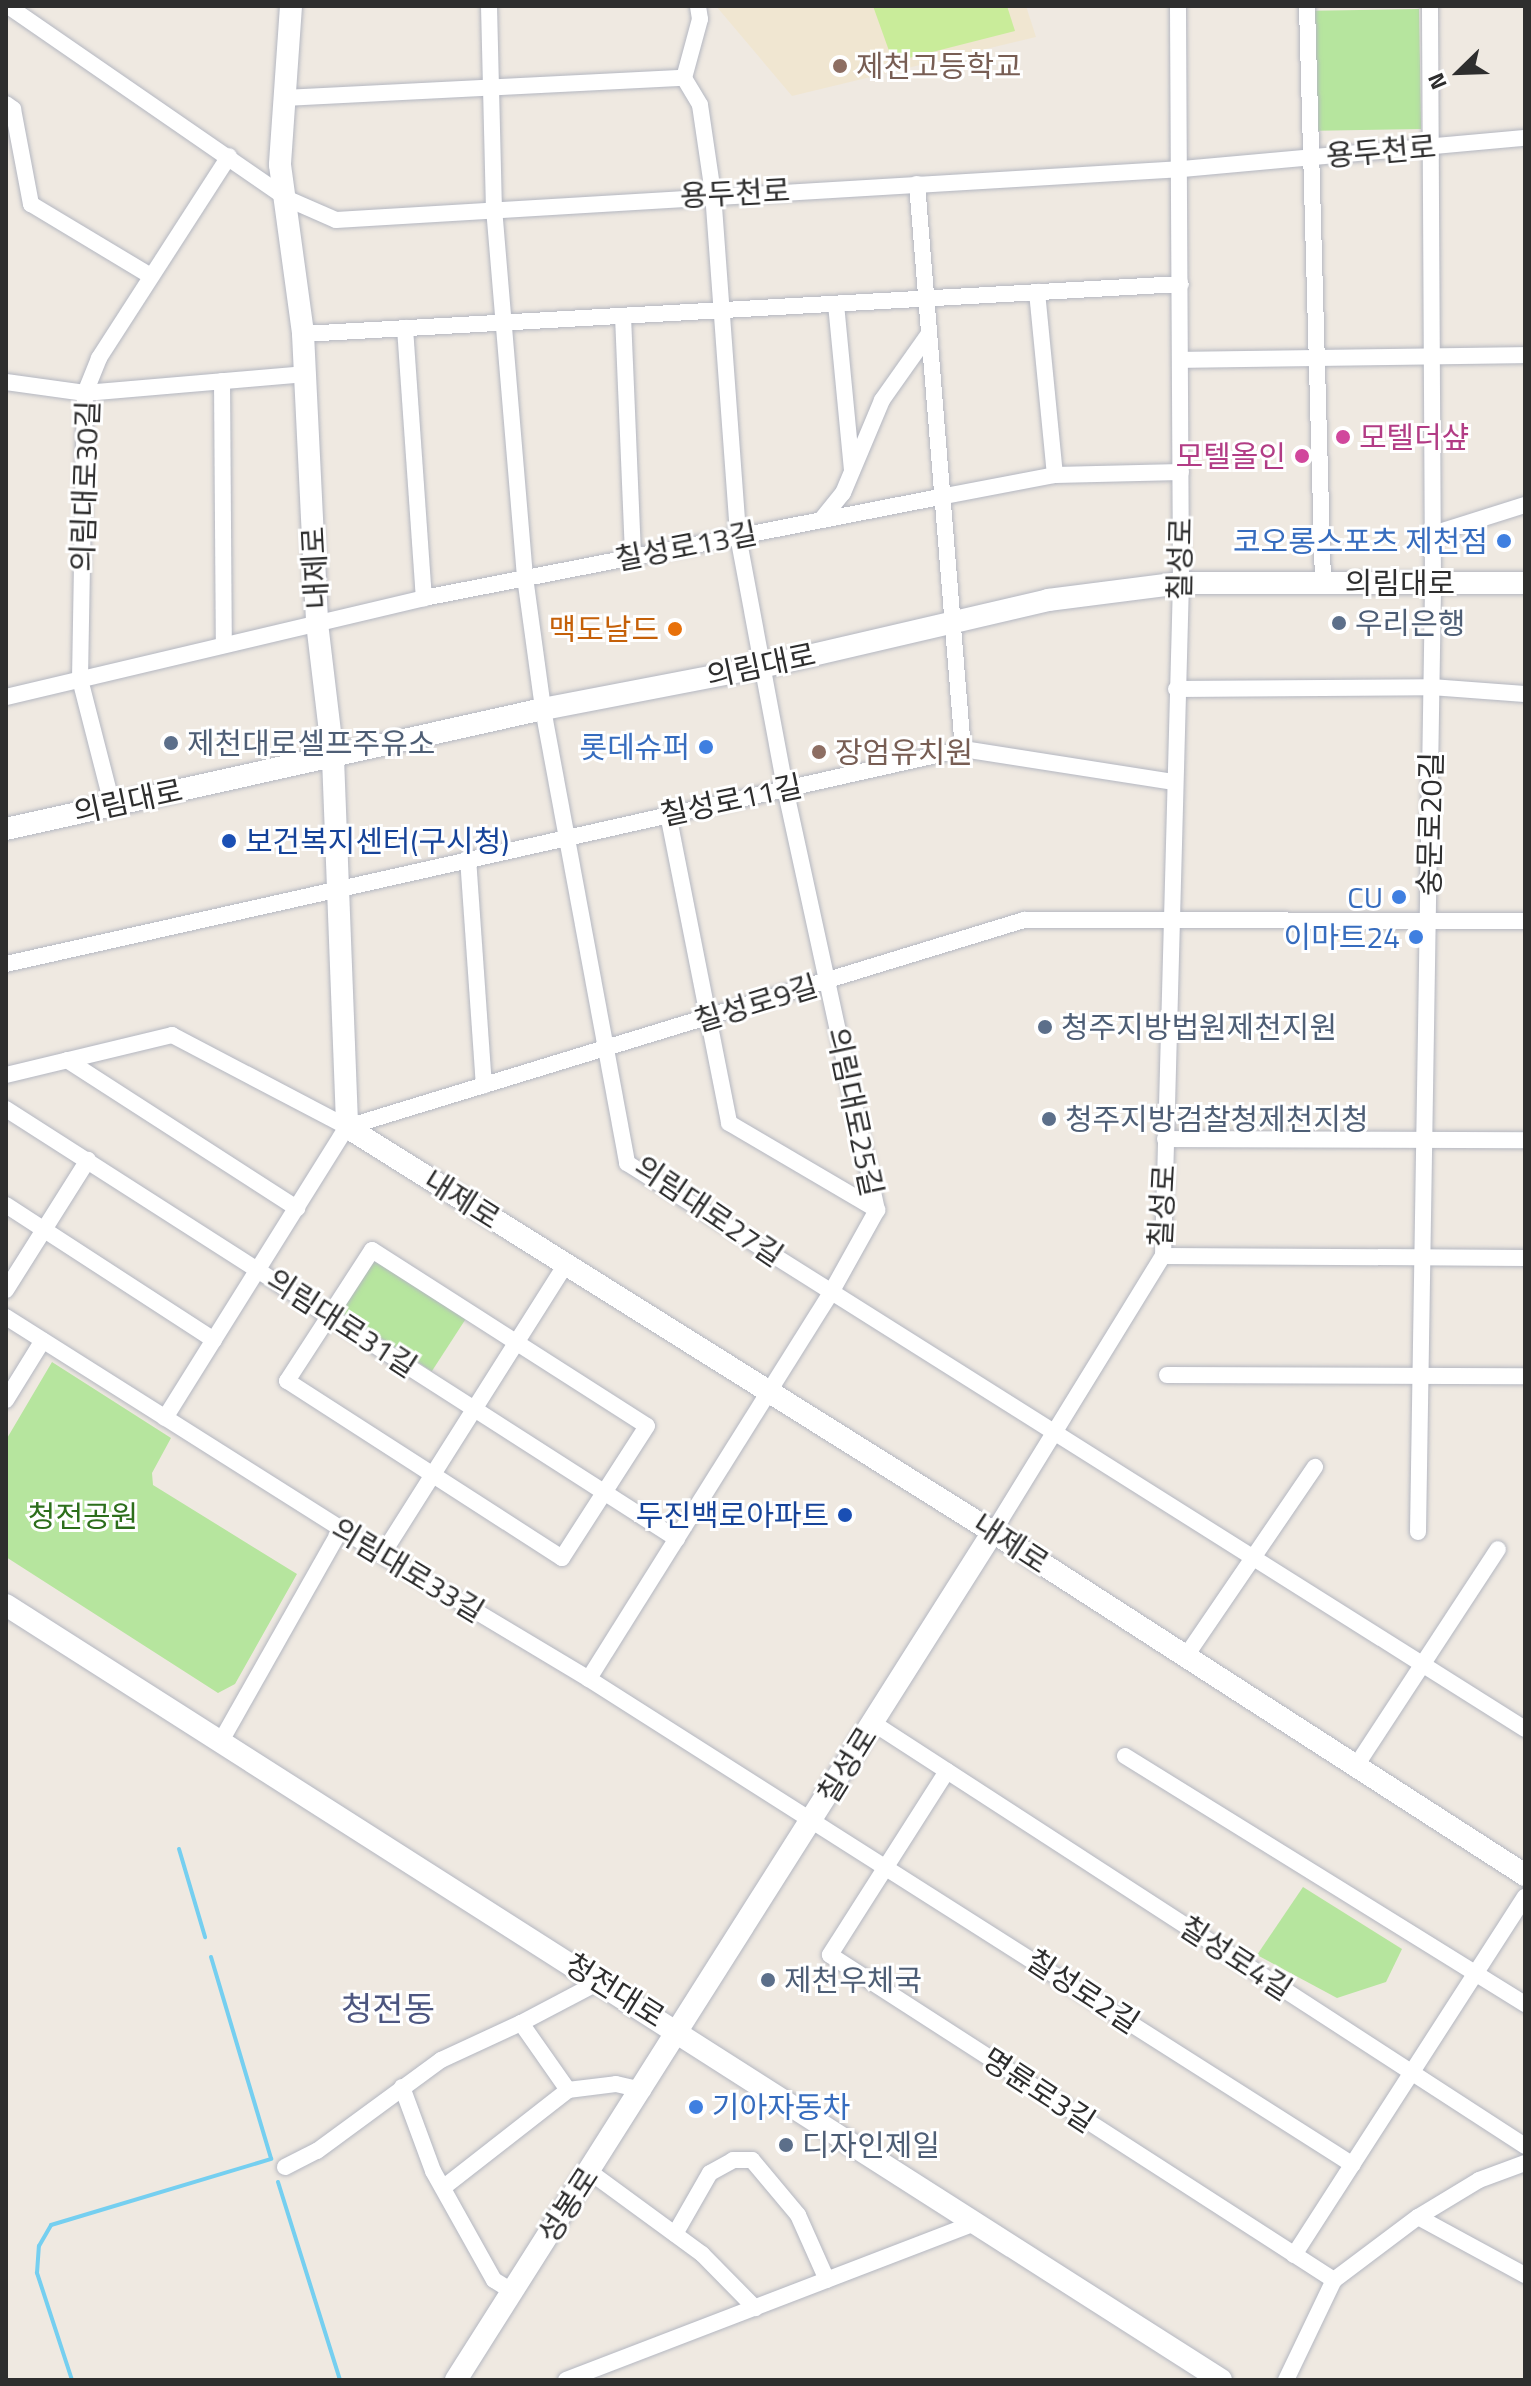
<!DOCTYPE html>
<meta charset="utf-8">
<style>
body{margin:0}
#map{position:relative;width:1531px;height:2386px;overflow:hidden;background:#efe9e1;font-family:"Titillium Web","Noto Sans KR",sans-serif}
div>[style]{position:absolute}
.education>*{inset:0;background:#f0e6d1}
.green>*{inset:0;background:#b6e59e;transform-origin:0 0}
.pitch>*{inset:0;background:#c9ec9a}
.stream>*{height:4px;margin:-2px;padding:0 2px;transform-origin:2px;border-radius:2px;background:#75cff0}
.roads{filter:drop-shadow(0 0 2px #b4b7c1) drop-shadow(0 0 2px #b4b7c1)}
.street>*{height:16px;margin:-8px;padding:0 8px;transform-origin:8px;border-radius:8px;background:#fff}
.secondary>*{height:22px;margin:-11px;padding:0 11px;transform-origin:11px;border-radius:11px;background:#fff}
.dots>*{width:22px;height:22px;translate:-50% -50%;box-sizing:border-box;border:4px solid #fff;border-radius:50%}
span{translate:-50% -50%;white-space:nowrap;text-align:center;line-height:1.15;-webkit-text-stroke:6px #fff;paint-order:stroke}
.education-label{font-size:30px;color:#785e54}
.left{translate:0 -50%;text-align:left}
.street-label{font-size:30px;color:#2e2e2e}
.hotel-label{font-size:30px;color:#b23c85}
.right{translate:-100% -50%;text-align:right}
.shop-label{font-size:30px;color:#366cbe}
.service-label{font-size:30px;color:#4e5e75}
.food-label{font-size:30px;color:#c56008}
.transit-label{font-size:30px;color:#164399}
.park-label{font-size:30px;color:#2c6e1b}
.quarter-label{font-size:34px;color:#4d5680}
.frame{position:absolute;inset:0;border:8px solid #2e2e2e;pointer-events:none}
.north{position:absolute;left:1419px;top:32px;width:80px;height:80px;-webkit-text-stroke:6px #fff;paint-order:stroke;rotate:247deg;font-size:22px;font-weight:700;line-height:32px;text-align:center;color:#2e2e2e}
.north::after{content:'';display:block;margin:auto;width:28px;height:36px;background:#2e2e2e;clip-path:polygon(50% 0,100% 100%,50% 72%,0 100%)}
</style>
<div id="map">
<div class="education">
<i style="clip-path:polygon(716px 6px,1026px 6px,1036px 37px,792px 96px)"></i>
</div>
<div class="green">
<i style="left:1419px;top:9px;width:120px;height:104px;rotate:89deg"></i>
<i style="left:378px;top:1254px;width:109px;height:69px;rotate:33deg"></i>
<i style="clip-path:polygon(52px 1362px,171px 1438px,152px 1473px,153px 1485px,297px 1574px,235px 1684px,218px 1693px,6px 1557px,6px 1440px)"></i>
<i style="clip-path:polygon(1303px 1887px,1402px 1949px,1386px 1982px,1337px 1998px,1257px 1955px)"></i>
</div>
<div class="pitch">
<i style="clip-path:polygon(873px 6px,1007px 6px,1015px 31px,893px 62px)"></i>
</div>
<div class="stream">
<i style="left:179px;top:1849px;width:92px;rotate:73.5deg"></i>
<i style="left:211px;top:1957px;width:210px;rotate:73.4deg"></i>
<i style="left:278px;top:2182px;width:207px;rotate:72.6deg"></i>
<i style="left:72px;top:2380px;width:113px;rotate:-108.1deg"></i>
<i style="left:37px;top:2273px;width:27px;rotate:-86deg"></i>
<i style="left:39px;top:2246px;width:24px;rotate:-60deg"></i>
<i style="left:51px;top:2225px;width:230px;rotate:-16.7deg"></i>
</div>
<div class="roads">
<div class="street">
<i style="left:8px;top:6px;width:340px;rotate:34.6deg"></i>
<i style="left:288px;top:199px;width:52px;rotate:23.6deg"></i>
<i style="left:336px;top:220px;width:848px;rotate:-3.45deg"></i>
<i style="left:1182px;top:169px;width:344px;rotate:-5.2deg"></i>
<i style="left:489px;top:6px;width:202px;rotate:88.6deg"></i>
<i style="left:494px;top:208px;width:370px;rotate:85.2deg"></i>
<i style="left:525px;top:577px;width:133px;rotate:82.2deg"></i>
<i style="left:543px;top:709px;width:462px;rotate:79.5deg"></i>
<i style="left:627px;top:1163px;width:1061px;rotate:32.22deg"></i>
<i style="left:1307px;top:6px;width:577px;rotate:88.41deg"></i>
<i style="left:684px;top:78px;width:61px;rotate:-74.8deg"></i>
<i style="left:700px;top:19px;width:13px;rotate:-99deg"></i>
<i style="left:284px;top:98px;width:400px;rotate:-2.9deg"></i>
<i style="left:684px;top:78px;width:31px;rotate:59deg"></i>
<i style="left:700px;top:105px;width:89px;rotate:81.6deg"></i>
<i style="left:713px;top:193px;width:344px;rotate:85.8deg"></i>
<i style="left:738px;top:536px;width:256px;rotate:79.4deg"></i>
<i style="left:785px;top:788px;width:432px;rotate:77.7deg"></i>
<i style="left:877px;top:1210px;width:93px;rotate:119.1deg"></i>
<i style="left:832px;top:1291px;width:458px;rotate:122.1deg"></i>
<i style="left:6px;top:104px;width:9px;rotate:36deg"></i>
<i style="left:13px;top:109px;width:97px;rotate:79.3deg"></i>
<i style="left:31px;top:204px;width:138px;rotate:31deg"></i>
<i style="left:917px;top:184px;width:567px;rotate:85.35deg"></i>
<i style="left:1037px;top:292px;width:184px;rotate:84.4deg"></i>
<i style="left:836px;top:304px;width:167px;rotate:84.5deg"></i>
<i style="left:623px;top:316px;width:241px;rotate:87.6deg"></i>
<i style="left:405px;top:328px;width:271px;rotate:86deg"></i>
<i style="left:303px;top:334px;width:879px;rotate:-3.26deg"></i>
<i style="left:1181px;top:360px;width:344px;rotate:-0.8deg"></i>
<i style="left:222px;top:381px;width:264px;rotate:89.6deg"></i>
<i style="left:6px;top:382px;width:80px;rotate:7.9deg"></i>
<i style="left:85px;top:393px;width:222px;rotate:-4.9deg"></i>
<i style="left:821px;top:520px;width:35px;rotate:-51deg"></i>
<i style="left:843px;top:493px;width:101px;rotate:-67.2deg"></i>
<i style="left:882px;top:400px;width:80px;rotate:-54.7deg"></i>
<i style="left:1433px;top:534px;width:96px;rotate:-17.5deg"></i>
<i style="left:1176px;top:689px;width:255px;rotate:-0.4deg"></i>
<i style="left:1431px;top:687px;width:94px;rotate:4.3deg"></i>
<i style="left:6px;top:697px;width:430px;rotate:-13.3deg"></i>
<i style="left:424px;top:598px;width:531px;rotate:-11.08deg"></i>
<i style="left:945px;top:496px;width:112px;rotate:-10.8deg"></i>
<i style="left:1055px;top:475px;width:126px;rotate:-1.4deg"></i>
<i style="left:112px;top:804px;width:129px;rotate:-104.4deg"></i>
<i style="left:80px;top:679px;width:286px;rotate:-89deg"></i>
<i style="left:85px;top:393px;width:38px;rotate:-68deg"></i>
<i style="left:99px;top:358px;width:240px;rotate:-57.2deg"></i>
<i style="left:668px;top:814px;width:315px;rotate:78.8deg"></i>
<i style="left:729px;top:1123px;width:172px;rotate:30.4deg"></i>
<i style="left:468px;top:858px;width:228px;rotate:86deg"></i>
<i style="left:6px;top:964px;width:981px;rotate:-12.66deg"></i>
<i style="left:963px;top:749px;width:214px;rotate:8.9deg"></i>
<i style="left:67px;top:1060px;width:274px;rotate:32.8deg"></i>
<i style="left:6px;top:1075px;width:171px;rotate:-13.5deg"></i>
<i style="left:172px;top:1035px;width:198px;rotate:27.7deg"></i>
<i style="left:6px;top:1109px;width:797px;rotate:32.65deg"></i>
<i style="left:347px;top:1127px;width:708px;rotate:-17deg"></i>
<i style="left:1024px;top:920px;width:501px;rotate:0.11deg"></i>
<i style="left:1165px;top:1139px;width:360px;rotate:0.2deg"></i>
<i style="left:6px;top:1205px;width:248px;rotate:33deg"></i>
<i style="left:372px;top:1250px;width:326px;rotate:32.6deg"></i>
<i style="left:647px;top:1426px;width:157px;rotate:122.8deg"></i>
<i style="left:562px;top:1558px;width:327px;rotate:-147.2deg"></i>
<i style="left:287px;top:1381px;width:156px;rotate:-57deg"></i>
<i style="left:1163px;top:1256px;width:362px;rotate:0.3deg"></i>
<i style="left:6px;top:1290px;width:154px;rotate:-57.8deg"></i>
<i style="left:6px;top:1317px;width:445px;rotate:32.3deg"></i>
<i style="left:382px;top:1555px;width:241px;rotate:30.9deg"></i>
<i style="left:589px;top:1679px;width:905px;rotate:32.46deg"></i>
<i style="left:1167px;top:1375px;width:358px;rotate:0.2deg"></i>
<i style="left:6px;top:1400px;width:70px;rotate:-58.3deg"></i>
<i style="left:165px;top:1418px;width:343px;rotate:-58deg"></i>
<i style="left:993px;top:1532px;width:324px;rotate:-58.4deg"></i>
<i style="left:1163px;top:1256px;width:673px;rotate:-88.47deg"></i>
<i style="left:1181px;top:583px;width:577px;rotate:-90.3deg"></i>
<i style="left:1418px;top:1532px;width:949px;rotate:-89.09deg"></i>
<i style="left:1433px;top:583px;width:577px;rotate:-90.3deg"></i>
<i style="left:382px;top:1555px;width:344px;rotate:-57.7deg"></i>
<i style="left:1186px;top:1656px;width:229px;rotate:-55.7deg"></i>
<i style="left:873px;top:1723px;width:777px;rotate:32.97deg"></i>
<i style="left:221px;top:1741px;width:244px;rotate:-60.5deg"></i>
<i style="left:1125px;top:1756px;width:471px;rotate:31.8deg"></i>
<i style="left:1356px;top:1766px;width:259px;rotate:-56.8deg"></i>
<i style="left:947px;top:1771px;width:218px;rotate:122.5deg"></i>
<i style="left:830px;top:1955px;width:600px;rotate:32.82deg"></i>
<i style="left:521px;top:2023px;width:90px;rotate:-27.7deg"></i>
<i style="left:402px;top:2087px;width:90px;rotate:69.7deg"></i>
<i style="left:433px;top:2171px;width:125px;rotate:60.8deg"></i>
<i style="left:494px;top:2280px;width:22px;rotate:32deg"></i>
<i style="left:285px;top:2167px;width:36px;rotate:-27deg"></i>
<i style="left:317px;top:2151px;width:154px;rotate:-36.3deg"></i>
<i style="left:441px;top:2060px;width:88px;rotate:-24.8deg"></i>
<i style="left:521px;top:2023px;width:82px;rotate:55deg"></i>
<i style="left:590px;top:2172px;width:139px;rotate:36.2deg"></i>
<i style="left:702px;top:2254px;width:76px;rotate:45.5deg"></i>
<i style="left:444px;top:2187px;width:157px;rotate:-38deg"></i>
<i style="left:568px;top:2090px;width:48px;rotate:-7.1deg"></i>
<i style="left:616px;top:2084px;width:28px;rotate:13deg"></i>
<i style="left:1418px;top:2217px;width:122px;rotate:28.5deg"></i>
<i style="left:675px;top:2234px;width:70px;rotate:-60.2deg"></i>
<i style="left:710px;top:2173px;width:26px;rotate:-29deg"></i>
<i style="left:733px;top:2160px;width:19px"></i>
<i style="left:752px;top:2160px;width:72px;rotate:50.1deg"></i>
<i style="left:798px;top:2215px;width:71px;rotate:66deg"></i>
<i style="left:1294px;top:2255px;width:426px;rotate:-57.2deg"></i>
<i style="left:566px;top:2380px;width:440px;rotate:-21deg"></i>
<i style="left:1286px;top:2380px;width:111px;rotate:-64.4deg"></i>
<i style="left:1334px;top:2280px;width:105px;rotate:-36.9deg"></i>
<i style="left:1418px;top:2217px;width:71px;rotate:-31.2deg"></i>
<i style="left:1479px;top:2180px;width:49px;rotate:-20.3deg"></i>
</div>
<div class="secondary">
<i style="left:291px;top:6px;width:159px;rotate:94deg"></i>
<i style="left:280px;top:165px;width:171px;rotate:82.2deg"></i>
<i style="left:303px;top:334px;width:289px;rotate:87.2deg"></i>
<i style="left:317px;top:623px;width:136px;rotate:83.2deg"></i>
<i style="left:333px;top:758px;width:369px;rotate:87.8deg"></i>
<i style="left:347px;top:1127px;width:762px;rotate:32.09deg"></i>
<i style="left:993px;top:1532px;width:633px;rotate:32.81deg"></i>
<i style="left:6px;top:829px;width:550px;rotate:-12.6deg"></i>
<i style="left:543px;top:709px;width:222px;rotate:-10.9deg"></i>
<i style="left:761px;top:667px;width:295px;rotate:-13.1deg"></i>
<i style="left:1048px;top:600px;width:134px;rotate:-7.3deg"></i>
<i style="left:1181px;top:583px;width:344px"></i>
<i style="left:6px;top:1605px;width:1441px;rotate:32.53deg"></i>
<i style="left:456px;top:2380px;width:1004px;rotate:-57.66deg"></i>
</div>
</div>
<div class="dots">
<i style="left:840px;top:66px;background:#8d6e63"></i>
<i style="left:1343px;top:437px;background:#d1479c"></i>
<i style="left:1302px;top:456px;background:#d1479c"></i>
<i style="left:1504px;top:541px;background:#3f7fe0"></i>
<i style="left:1339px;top:623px;background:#5c6f8a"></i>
<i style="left:675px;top:629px;background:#e8710a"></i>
<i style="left:171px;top:743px;background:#5c6f8a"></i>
<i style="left:706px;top:747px;background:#3f7fe0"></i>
<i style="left:819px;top:752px;background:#8d6e63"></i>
<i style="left:229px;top:841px;background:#1a4fb4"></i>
<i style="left:1399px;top:897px;background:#3f7fe0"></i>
<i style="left:1416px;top:937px;background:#3f7fe0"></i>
<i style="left:1045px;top:1027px;background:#5c6f8a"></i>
<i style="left:1049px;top:1119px;background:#5c6f8a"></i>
<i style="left:845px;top:1515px;background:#1a4fb4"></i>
<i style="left:768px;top:1980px;background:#5c6f8a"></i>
<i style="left:696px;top:2107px;background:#3f7fe0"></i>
<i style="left:786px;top:2145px;background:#5c6f8a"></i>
</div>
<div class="education-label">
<span class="left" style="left:856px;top:66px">제천고등학교</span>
<span class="left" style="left:835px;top:752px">장엄유치원</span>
</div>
<div class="street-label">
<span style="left:1381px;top:151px;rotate:-5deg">용두천로</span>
<span style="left:735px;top:193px;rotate:-3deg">용두천로</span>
<span style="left:85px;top:486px;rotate:-88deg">의림대로30길</span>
<span style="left:686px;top:546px;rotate:-11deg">칠성로13길</span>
<span style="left:1180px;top:559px;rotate:-89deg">칠성로</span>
<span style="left:315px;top:568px;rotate:-93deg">내제로</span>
<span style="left:1400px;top:583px">의림대로</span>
<span style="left:761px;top:665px;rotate:-12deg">의림대로</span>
<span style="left:731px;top:800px;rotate:-12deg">칠성로11길</span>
<span style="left:128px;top:801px;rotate:-12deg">의림대로</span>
<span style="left:1430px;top:824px;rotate:-89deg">숭문로20길</span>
<span style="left:756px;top:1003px;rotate:-17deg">칠성로9길</span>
<span style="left:855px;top:1112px;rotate:78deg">의림대로25길</span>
<span style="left:462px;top:1199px;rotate:32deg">내제로</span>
<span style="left:1162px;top:1206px;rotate:-87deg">칠성로</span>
<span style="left:709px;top:1211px;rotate:34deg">의림대로27길</span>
<span style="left:342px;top:1323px;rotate:33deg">의림대로31길</span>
<span style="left:1011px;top:1543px;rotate:33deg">내제로</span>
<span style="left:408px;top:1570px;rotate:31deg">의림대로33길</span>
<span style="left:847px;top:1765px;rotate:-58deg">칠성로</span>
<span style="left:1236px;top:1958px;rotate:33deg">칠성로4길</span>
<span style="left:615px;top:1990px;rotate:32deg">청전대로</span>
<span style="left:1083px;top:1991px;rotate:33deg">칠성로2길</span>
<span style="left:1039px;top:2090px;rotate:33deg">명륜로3길</span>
<span style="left:568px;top:2205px;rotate:-57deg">성봉로</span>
</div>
<div class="hotel-label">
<span class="left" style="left:1359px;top:437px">모텔더샾</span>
<span class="right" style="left:1286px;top:456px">모텔올인</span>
</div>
<div class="shop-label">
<span class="right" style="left:1488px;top:541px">코오롱스포츠 제천점</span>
<span class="right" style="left:690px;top:747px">롯데슈퍼</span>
<span class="right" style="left:1383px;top:897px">CU</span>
<span class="right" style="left:1400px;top:937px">이마트24</span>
<span class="left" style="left:712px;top:2107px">기아자동차</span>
</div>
<div class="service-label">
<span class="left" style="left:1355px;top:623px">우리은행</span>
<span class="left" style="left:187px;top:743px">제천대로셀프주유소</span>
<span class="left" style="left:1061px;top:1027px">청주지방법원제천지원</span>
<span class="left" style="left:1065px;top:1119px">청주지방검찰청제천지청</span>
<span class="left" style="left:784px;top:1980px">제천우체국</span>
<span class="left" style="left:802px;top:2145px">디자인제일</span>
</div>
<div class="food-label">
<span class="right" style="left:659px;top:629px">맥도날드</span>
</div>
<div class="transit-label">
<span class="left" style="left:245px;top:841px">보건복지센터(구시청)</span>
<span class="right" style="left:829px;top:1515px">두진백로아파트</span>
</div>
<div class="park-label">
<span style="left:83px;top:1516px">청전공원</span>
</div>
<div class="quarter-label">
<span style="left:388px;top:2009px">청전동</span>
</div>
<div class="frame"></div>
<div class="north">N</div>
</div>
